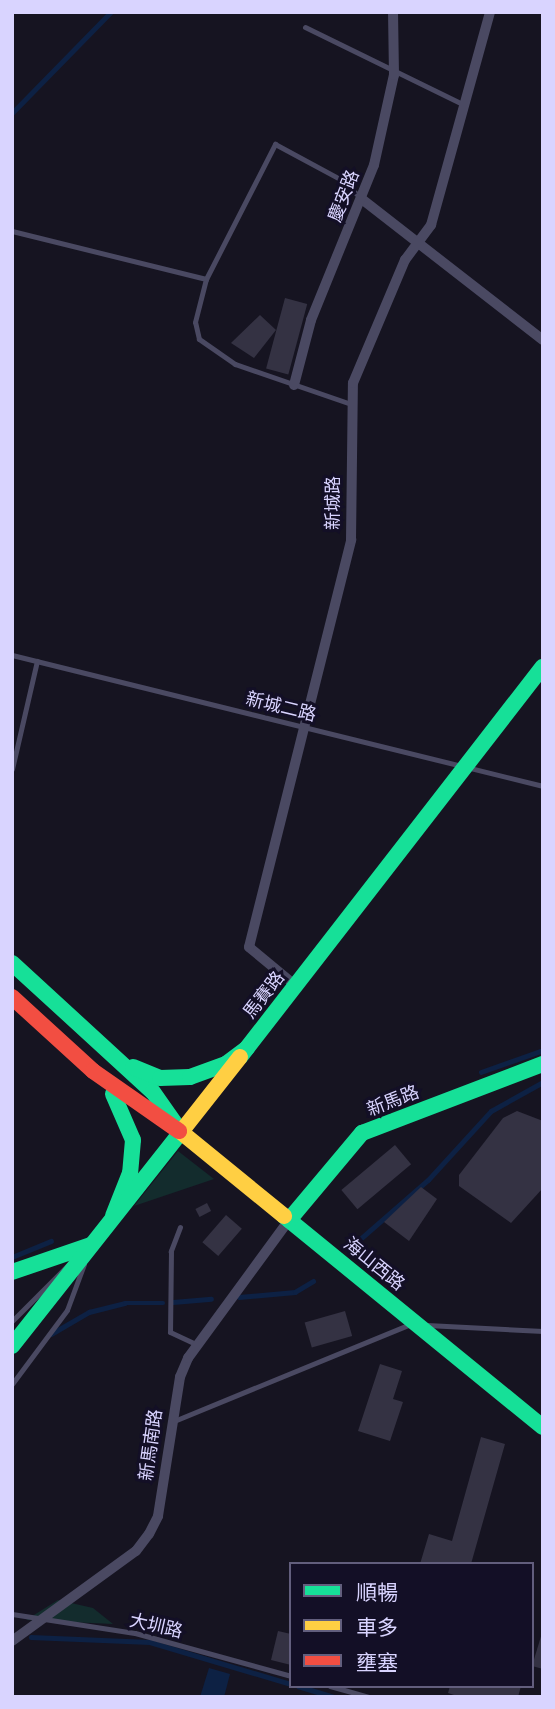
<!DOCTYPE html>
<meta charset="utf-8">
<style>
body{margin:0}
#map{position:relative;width:555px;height:1709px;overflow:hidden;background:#161421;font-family:"Fira Sans","Noto Sans TC",sans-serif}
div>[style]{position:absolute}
.green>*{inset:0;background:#132c2d}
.water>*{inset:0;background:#0d2144}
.stream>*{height:4.5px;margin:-2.25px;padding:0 2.25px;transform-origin:2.25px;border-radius:2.25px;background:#0d2144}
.building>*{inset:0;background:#343243;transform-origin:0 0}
.lane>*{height:5px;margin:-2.5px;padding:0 2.5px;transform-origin:2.5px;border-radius:2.5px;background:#4a4962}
.street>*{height:10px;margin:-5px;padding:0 5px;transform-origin:5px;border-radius:5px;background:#4a4962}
.fast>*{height:16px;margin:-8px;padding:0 8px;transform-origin:8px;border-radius:8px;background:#16e098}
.slow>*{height:16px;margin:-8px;padding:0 8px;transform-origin:8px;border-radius:8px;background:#ffcf43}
.jam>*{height:16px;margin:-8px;padding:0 8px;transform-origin:8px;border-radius:8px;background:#f24e42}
span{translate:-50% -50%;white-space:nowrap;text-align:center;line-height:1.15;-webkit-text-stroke:6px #130f26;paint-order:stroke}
.street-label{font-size:18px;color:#d9d4ff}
.frame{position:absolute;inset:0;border:14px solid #d9d4ff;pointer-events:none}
.legend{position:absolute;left:289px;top:1562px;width:245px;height:126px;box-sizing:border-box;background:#130f26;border:2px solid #625e7d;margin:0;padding:9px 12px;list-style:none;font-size:21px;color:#d9d4ff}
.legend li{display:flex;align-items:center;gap:14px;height:35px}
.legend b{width:35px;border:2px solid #625e7d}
</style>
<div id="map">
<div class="green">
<i style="clip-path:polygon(178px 1151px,214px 1179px,134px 1206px)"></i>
<i style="clip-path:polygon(58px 1600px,93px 1608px,113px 1624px,26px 1620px)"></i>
</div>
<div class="water">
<i style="clip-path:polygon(209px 1668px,230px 1674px,224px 1697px,200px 1697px)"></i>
</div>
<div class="stream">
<i style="left:12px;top:113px;width:141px;rotate:-45.6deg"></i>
<i style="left:481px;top:1072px;width:66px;rotate:-19.5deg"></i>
<i style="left:358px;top:1241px;width:93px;rotate:-41.1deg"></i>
<i style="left:428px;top:1180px;width:93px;rotate:-47.6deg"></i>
<i style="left:491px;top:1111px;width:60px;rotate:-29.1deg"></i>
<i style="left:12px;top:1257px;width:42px;rotate:-22.3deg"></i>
<i style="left:239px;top:1297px;width:56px;rotate:-5.1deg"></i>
<i style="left:295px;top:1292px;width:21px;rotate:-31deg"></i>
<i style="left:173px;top:1302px;width:38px;rotate:-5deg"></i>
<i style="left:51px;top:1334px;width:44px;rotate:-30.1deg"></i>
<i style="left:89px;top:1312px;width:37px;rotate:-14deg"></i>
<i style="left:125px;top:1303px;width:38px"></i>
<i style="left:31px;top:1637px;width:119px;rotate:2.4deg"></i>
<i style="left:150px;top:1642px;width:147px;rotate:16.6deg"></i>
<i style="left:298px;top:1686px;width:38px;rotate:17deg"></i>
</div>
<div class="building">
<i style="left:285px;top:298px;width:23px;height:73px;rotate:15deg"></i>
<i style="clip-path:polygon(260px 315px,276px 330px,254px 358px,231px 343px)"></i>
<i style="clip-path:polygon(517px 1111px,543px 1121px,543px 1188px,511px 1223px,459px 1186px,459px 1175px,503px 1118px)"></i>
<i style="left:395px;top:1145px;width:25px;height:70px;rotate:50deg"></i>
<i style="clip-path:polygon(421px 1187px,437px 1199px,409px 1241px,384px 1222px)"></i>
<i style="left:207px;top:1203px;width:9px;height:13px;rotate:63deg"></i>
<i style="left:226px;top:1215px;width:21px;height:36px;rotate:41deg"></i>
<i style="left:345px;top:1311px;width:26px;height:42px;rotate:74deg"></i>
<i style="clip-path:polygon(380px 1364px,402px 1371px,393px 1399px,403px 1402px,390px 1441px,358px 1431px)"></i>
<i style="clip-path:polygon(481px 1437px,505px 1444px,471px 1564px,420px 1564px,429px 1534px,452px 1541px)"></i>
<i style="clip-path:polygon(278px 1631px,291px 1634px,291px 1665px,271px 1660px)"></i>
<i style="clip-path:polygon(542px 1633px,543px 1633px,543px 1669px,532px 1666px)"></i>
<i style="clip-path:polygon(450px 1686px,521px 1686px,518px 1697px,460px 1697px,448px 1693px)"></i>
</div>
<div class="lane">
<i style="left:305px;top:27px;width:177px;rotate:26.1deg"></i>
<i style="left:12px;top:231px;width:200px;rotate:13.9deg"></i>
<i style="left:351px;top:404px;width:123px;rotate:-161deg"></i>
<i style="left:235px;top:364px;width:44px;rotate:-145.2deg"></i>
<i style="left:199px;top:339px;width:17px;rotate:-103deg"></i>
<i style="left:195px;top:322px;width:44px;rotate:-75.7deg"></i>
<i style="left:206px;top:279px;width:152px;rotate:-62.9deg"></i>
<i style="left:275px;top:144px;width:74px;rotate:28.3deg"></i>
<i style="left:340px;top:179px;width:27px;rotate:42deg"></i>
<i style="left:12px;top:655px;width:547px;rotate:13.86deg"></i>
<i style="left:12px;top:769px;width:111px;rotate:-77deg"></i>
<i style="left:180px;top:1227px;width:26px;rotate:111deg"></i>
<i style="left:171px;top:1251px;width:81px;rotate:90.7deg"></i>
<i style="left:170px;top:1332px;width:29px;rotate:25deg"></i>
<i style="left:12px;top:1321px;width:79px;rotate:-45deg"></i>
<i style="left:427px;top:1325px;width:116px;rotate:3deg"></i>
<i style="left:12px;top:1384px;width:92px;rotate:-53.4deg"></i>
<i style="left:67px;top:1310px;width:49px;rotate:-69.7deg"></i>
<i style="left:174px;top:1421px;width:256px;rotate:-22.3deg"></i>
<i style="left:12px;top:1614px;width:124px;rotate:8.8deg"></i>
<i style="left:135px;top:1633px;width:162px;rotate:15.4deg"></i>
<i style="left:330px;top:1686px;width:41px;rotate:15.8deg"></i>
</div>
<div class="street">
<i style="left:363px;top:200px;width:228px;rotate:37.9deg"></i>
<i style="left:294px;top:385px;width:67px;rotate:-75.3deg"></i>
<i style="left:311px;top:320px;width:167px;rotate:-67.9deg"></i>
<i style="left:374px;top:165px;width:92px;rotate:-77.5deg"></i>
<i style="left:394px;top:75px;width:63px;rotate:-90.9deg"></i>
<i style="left:296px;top:986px;width:61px;rotate:-140.3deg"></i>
<i style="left:249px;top:947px;width:420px;rotate:-75.9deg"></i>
<i style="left:351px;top:540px;width:157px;rotate:-89.3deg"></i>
<i style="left:353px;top:383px;width:134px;rotate:-67.1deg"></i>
<i style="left:405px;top:260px;width:44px;rotate:-53.4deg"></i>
<i style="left:431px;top:225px;width:221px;rotate:-74.5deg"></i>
<i style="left:12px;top:1641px;width:153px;rotate:-36deg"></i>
<i style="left:136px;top:1551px;width:21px;rotate:-53deg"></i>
<i style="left:149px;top:1534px;width:20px;rotate:-63deg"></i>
<i style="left:158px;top:1516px;width:141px;rotate:-81deg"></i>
<i style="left:180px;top:1377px;width:21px;rotate:-67deg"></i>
<i style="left:188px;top:1358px;width:171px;rotate:-53.8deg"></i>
</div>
<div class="fast">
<i style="left:12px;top:963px;width:191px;rotate:42.5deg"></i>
<i style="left:153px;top:1092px;width:49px;rotate:55deg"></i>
<i style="left:240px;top:1057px;width:494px;rotate:-52.2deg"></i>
<i style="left:133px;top:1067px;width:29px;rotate:22deg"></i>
<i style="left:160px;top:1078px;width:30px;rotate:-2deg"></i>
<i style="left:190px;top:1077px;width:38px;rotate:-20deg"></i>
<i style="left:226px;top:1064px;width:26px;rotate:-37deg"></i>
<i style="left:113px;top:1094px;width:50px;rotate:66.5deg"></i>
<i style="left:133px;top:1140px;width:33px;rotate:95deg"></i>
<i style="left:130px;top:1173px;width:46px;rotate:111.6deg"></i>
<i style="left:284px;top:1216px;width:334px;rotate:39.2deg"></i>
<i style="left:289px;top:1220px;width:114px;rotate:-50deg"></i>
<i style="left:362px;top:1133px;width:194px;rotate:-20.9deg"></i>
<i style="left:12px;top:1272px;width:83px;rotate:-18.9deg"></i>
<i style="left:12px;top:1346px;width:273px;rotate:-51.7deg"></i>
</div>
<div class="slow">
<i style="left:240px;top:1057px;width:95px;rotate:128.2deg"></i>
<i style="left:181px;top:1132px;width:133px;rotate:39.2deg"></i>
</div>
<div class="jam">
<i style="left:12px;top:997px;width:110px;rotate:42.4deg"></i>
<i style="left:93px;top:1071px;width:105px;rotate:34.9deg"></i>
</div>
<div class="street-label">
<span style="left:344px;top:196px;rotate:-69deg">慶安路</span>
<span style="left:333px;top:503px;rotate:-90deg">新城路</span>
<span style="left:281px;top:707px;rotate:14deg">新城二路</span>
<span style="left:264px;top:995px;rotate:-52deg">馬賽路</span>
<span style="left:393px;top:1101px;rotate:-21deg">新馬路</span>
<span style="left:374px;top:1264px;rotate:39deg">海山西路</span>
<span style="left:151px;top:1445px;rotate:-82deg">新馬南路</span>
<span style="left:156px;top:1626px;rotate:13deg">大圳路</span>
</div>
<div class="frame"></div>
<ul class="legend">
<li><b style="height:9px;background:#16e098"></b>順暢</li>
<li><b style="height:9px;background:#ffcf43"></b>車多</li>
<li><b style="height:9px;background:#f24e42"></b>壅塞</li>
</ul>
</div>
